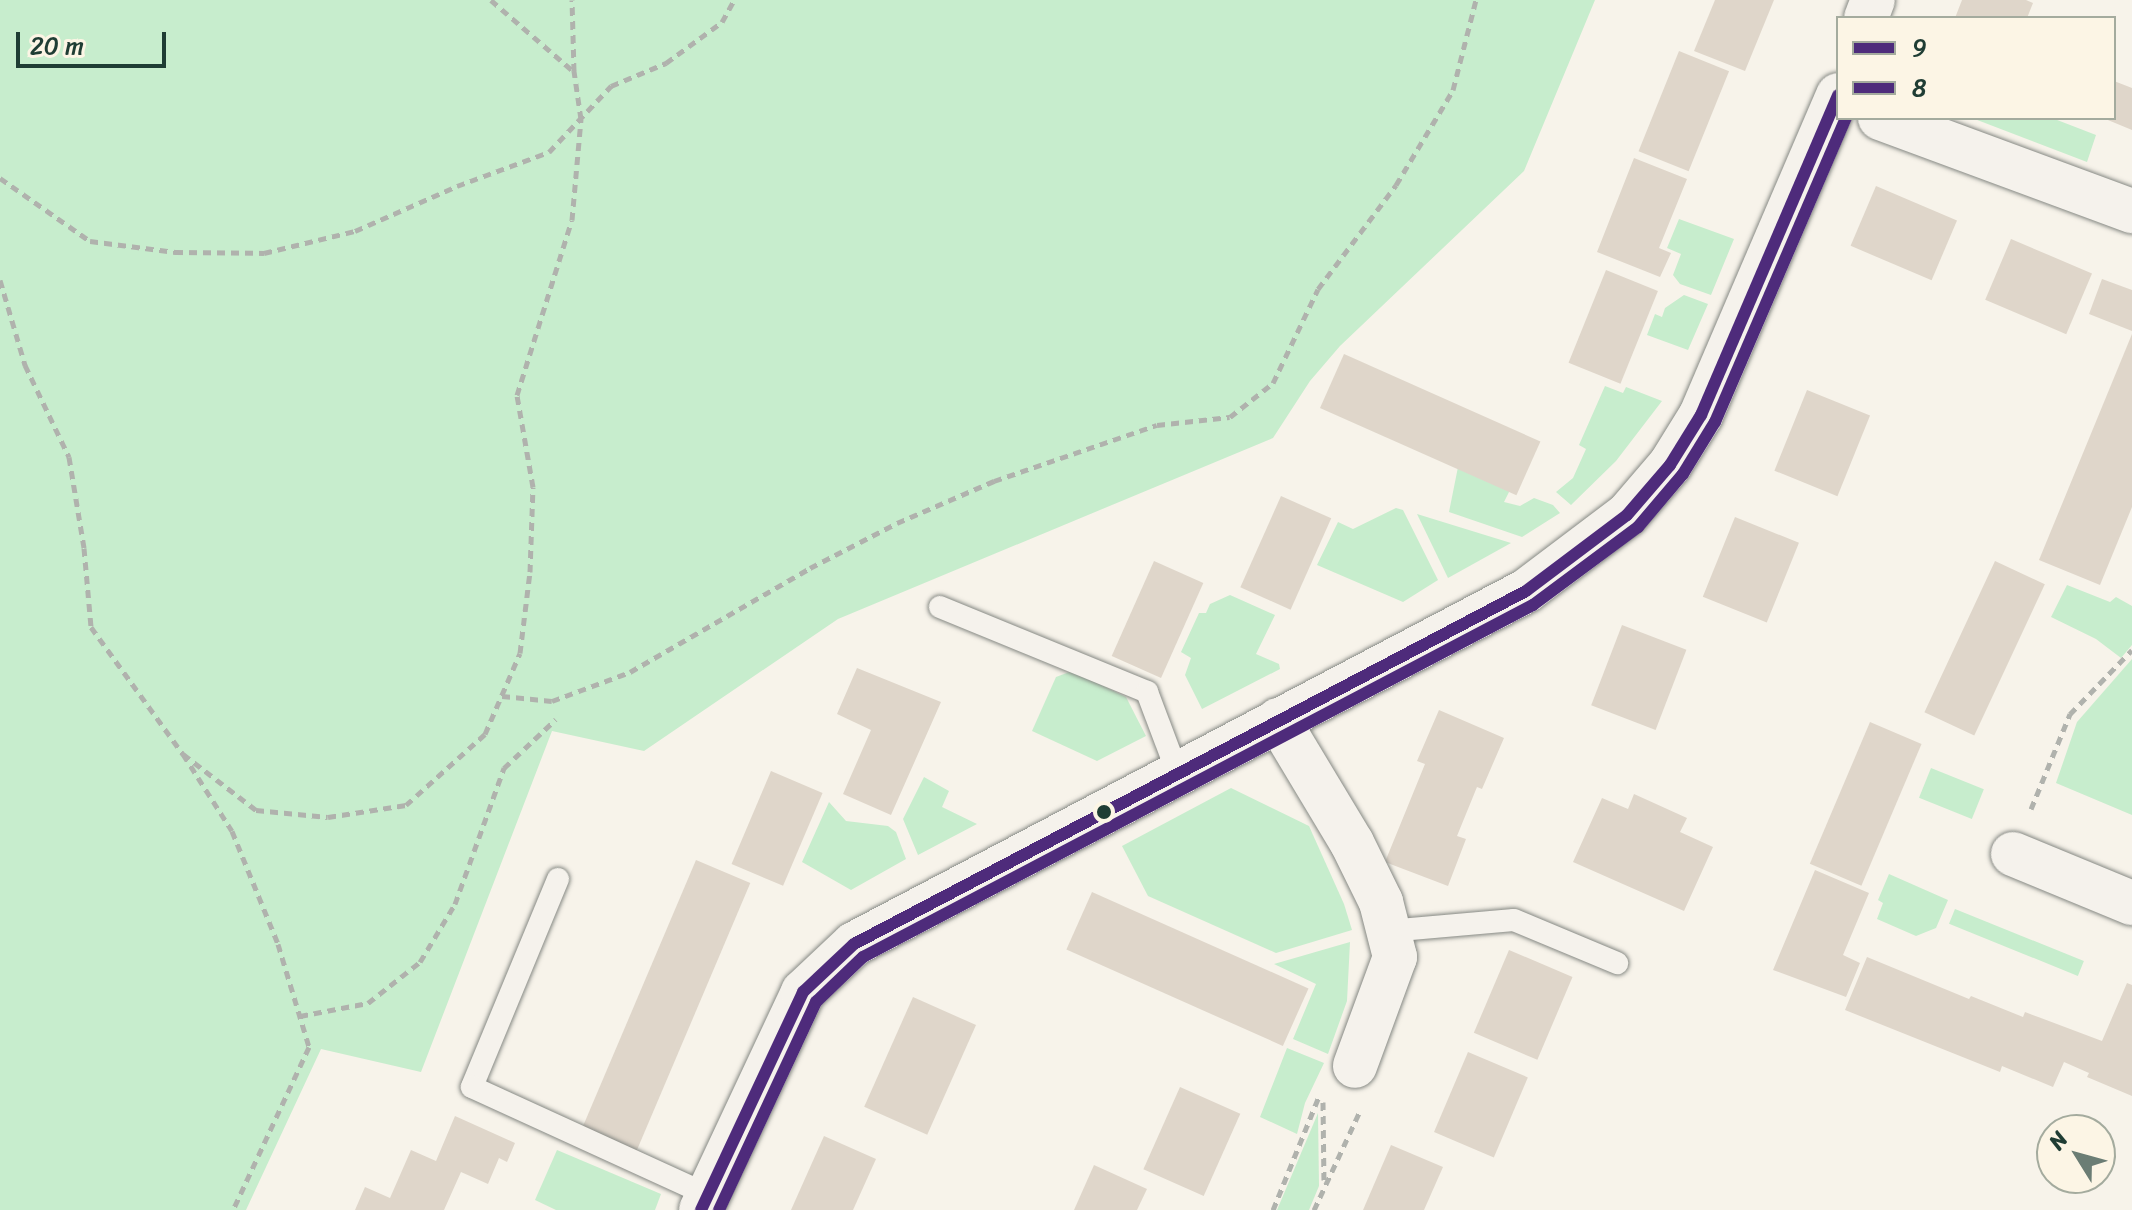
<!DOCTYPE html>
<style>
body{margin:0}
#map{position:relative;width:2132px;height:1210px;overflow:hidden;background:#f7f3ea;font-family:Sriracha,sans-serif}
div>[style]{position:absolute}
.green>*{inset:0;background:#c7edcd;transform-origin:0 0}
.building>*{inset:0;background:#dfd6ca;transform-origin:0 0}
.path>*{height:5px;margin-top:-2.5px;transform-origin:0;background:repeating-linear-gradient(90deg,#b0b2ad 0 8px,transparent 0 14px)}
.roads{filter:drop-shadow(0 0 2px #868984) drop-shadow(0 0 2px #868984)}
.service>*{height:22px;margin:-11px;padding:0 11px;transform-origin:11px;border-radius:11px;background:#f5f2ec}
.minor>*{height:44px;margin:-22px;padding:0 22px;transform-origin:22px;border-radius:22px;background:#f5f2ec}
.bus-1>*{height:12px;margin:-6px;padding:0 6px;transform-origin:6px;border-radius:6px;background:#4e2b7b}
.bus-2>*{height:12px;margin:-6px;padding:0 6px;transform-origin:6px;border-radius:6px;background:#4e2b7b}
.dots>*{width:22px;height:22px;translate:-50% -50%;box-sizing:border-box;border:4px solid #fcf5e5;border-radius:50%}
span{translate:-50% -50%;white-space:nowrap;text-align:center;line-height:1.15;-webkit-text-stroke:6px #fcf5e5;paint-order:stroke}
.legend{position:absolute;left:1836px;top:16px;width:280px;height:104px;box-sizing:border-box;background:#fcf5e5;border:2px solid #a4ab9e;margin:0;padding:10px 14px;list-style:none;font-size:24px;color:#1f3d34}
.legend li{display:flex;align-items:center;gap:16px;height:40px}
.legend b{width:40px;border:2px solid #a4ab9e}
.north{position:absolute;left:2036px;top:1114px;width:80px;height:80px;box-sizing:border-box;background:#fcf5e5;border:2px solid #a4ab9e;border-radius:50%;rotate:307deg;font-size:22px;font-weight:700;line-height:32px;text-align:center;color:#1f3d34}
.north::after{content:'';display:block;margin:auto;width:28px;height:36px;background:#6b7d74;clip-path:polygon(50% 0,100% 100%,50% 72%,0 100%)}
.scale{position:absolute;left:16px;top:32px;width:150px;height:36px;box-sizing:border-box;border:4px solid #1f3d34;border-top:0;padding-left:10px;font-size:24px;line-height:28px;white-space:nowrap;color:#1f3d34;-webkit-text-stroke:6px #fcf5e5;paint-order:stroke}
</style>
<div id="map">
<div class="green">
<i style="clip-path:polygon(0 0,1595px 0,1524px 171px,1340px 346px,1310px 381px,1273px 438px,838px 619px,644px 751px,552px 731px,421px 1072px,321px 1049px,246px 1210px,0 1210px)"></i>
<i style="clip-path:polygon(1972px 118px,2052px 118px,2096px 135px,2087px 162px)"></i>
<i style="clip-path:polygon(1679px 219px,1734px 239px,1711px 295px,1680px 284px,1673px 275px,1681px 254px,1667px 248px)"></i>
<i style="clip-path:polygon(1684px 295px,1708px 304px,1688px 350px,1647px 335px,1655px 314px,1662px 317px,1665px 308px)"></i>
<i style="clip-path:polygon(1605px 386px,1623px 393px,1626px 387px,1662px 401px,1616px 461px,1571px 505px,1556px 492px,1573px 478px,1586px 449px,1579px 445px)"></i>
<i style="clip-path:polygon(1458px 467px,1510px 490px,1504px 502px,1520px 506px,1534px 498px,1553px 505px,1560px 513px,1522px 537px,1449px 512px)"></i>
<i style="clip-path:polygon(1396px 508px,1403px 510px,1438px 580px,1403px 602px,1317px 565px,1338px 522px,1353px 529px)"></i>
<i style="clip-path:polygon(1417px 514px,1511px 543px,1448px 578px)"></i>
<i style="clip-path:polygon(2067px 585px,2110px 602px,2116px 597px,2132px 606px,2132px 645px,2121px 658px,2096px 639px,2051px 617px)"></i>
<i style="clip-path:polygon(1230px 595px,1275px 615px,1256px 654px,1279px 664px,1280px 669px,1202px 709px,1185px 675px,1191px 658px,1181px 652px,1199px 613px,1206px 613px,1210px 604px)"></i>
<i style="clip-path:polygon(2132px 659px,2132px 815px,2056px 783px,2077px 722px)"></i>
<i style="clip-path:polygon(1072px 671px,1126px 697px,1146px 736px,1097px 761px,1032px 731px,1056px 677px)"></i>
<i style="left:1931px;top:768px;width:57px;height:32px;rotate:22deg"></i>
<i style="clip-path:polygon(924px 777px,949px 791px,942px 807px,977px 824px,918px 855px,903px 819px)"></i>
<i style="clip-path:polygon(1231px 788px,1309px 826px,1344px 904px,1352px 930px,1276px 953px,1148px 896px,1122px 846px)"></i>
<i style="clip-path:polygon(829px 802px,846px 821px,888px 826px,896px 832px,906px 859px,851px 890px,802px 862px)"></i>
<i style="clip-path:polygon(1889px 874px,1948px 900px,1936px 928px,1916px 936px,1877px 919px,1883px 903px,1878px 900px)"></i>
<i style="left:1955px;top:909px;width:139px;height:16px;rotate:22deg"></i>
<i style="clip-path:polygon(1350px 942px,1347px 1001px,1328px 1054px,1293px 1039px,1316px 984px,1274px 964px)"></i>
<i style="clip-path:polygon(1287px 1048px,1324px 1063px,1305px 1103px,1297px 1134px,1260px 1117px)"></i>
<i style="clip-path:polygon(1318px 1113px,1319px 1186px,1309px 1210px,1277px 1210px)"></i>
<i style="clip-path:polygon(557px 1150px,661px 1194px,655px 1210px,556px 1210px,535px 1200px)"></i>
</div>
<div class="building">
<i style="clip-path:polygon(1715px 0,1774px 0,1745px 71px,1694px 51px)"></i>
<i style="clip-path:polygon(1962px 0,2026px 0,2033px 3px,2027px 18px,1955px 18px)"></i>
<i style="left:1679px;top:51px;width:54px;height:108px;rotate:22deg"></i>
<i style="clip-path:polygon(2114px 81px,2132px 88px,2132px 130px,2103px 118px,2114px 118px)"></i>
<i style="clip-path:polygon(1634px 158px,1687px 179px,1659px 248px,1671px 253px,1660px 277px,1597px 252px)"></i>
<i style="left:1876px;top:186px;width:88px;height:65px;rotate:23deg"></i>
<i style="left:2011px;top:239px;width:88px;height:66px;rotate:23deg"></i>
<i style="left:1606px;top:270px;width:56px;height:100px;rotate:22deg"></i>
<i style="clip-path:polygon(2102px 279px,2132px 290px,2132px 331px,2089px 314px)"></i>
<i style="clip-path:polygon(2132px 334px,2132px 507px,2100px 585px,2039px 560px)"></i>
<i style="left:1344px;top:354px;width:215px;height:59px;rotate:24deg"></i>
<i style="left:1807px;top:390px;width:68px;height:87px;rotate:22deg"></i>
<i style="left:1281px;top:496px;width:55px;height:100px;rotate:24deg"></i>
<i style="left:1735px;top:517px;width:69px;height:86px;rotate:22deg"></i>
<i style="left:1154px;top:561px;width:54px;height:104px;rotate:24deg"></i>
<i style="left:1995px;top:561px;width:55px;height:167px;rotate:25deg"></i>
<i style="left:1622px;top:625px;width:69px;height:86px;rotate:21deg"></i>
<i style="clip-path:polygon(857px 668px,941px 702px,891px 815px,843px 794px,871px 730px,837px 714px)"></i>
<i style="clip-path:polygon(1439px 710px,1504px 738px,1482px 789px,1477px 787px,1457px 836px,1466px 839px,1448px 886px,1385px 862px,1425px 764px,1417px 761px)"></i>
<i style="left:1870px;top:722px;width:56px;height:154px;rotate:23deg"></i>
<i style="left:771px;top:771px;width:56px;height:101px;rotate:23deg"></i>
<i style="clip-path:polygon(1634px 794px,1687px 818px,1680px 832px,1713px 847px,1684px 911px,1573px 862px,1602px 798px,1628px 809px)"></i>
<i style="left:696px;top:860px;width:59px;height:298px;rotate:23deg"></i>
<i style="clip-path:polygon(1815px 870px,1869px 893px,1843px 955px,1860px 963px,1846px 997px,1773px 970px)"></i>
<i style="left:1092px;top:892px;width:237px;height:63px;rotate:24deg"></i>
<i style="left:1509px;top:950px;width:69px;height:90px;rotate:23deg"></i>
<i style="clip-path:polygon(1867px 957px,1969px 999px,1971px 996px,2023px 1017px,2025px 1012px,2102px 1041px,2127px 983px,2132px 985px,2132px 1096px,2087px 1077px,2089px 1073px,2064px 1062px,2053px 1087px,2002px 1066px,2000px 1072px,1845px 1010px)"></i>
<i style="left:913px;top:997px;width:69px;height:120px;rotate:24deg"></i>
<i style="left:1468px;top:1052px;width:65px;height:87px;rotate:23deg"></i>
<i style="left:1180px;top:1087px;width:66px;height:90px;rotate:24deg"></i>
<i style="clip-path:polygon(455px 1116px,515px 1143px,507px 1162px,499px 1158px,488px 1184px,461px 1172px,444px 1210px,355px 1210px,365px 1187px,390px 1198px,411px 1150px,436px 1161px)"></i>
<i style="clip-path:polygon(824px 1136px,876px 1159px,853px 1210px,791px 1210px)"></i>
<i style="clip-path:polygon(1391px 1145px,1443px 1167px,1424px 1210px,1363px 1210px)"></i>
<i style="clip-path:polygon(1094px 1165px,1147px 1189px,1137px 1210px,1074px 1210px)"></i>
</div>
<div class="path">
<i style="left:491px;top:0;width:108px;rotate:40.9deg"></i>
<i style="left:0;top:178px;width:110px;rotate:35deg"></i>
<i style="left:90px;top:241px;width:86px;rotate:7.4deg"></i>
<i style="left:175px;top:252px;width:89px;rotate:0.6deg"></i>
<i style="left:264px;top:253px;width:94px;rotate:-13.6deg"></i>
<i style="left:355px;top:231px;width:111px;rotate:-23.8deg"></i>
<i style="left:457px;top:186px;width:98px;rotate:-20.3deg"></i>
<i style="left:549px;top:152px;width:91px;rotate:-46.8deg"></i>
<i style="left:611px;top:86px;width:60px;rotate:-22.7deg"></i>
<i style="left:666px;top:63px;width:69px;rotate:-36.2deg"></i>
<i style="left:722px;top:22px;width:25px;rotate:-61deg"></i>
<i style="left:0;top:280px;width:89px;rotate:73.6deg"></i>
<i style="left:25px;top:365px;width:102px;rotate:64.4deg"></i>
<i style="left:69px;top:457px;width:92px;rotate:80.6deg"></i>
<i style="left:84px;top:548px;width:79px;rotate:84.9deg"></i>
<i style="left:91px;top:627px;width:157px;rotate:54.1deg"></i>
<i style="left:183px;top:754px;width:91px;rotate:57.5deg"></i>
<i style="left:232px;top:831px;width:122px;rotate:67.8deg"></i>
<i style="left:278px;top:944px;width:108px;rotate:73.2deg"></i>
<i style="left:309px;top:1047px;width:180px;rotate:115deg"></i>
<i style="left:502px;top:696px;width:50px;rotate:5.7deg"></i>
<i style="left:552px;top:701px;width:83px;rotate:-20.4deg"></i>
<i style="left:630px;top:672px;width:208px;rotate:-30deg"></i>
<i style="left:810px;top:568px;width:98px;rotate:-27.3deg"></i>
<i style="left:897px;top:523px;width:106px;rotate:-23.4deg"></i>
<i style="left:994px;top:481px;width:172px;rotate:-19deg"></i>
<i style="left:1157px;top:425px;width:73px;rotate:-6.3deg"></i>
<i style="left:1230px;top:417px;width:55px;rotate:-38.3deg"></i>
<i style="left:1273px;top:383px;width:104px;rotate:-64.4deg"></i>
<i style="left:1318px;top:289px;width:130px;rotate:-53.1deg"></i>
<i style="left:1396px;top:185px;width:111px;rotate:-59deg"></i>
<i style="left:1453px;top:90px;width:93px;rotate:-75.7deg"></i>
<i style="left:183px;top:754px;width:92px;rotate:37.5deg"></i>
<i style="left:256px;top:810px;width:72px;rotate:5.6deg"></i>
<i style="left:328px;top:817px;width:79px;rotate:-8.7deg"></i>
<i style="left:406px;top:805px;width:106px;rotate:-41.9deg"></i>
<i style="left:485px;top:734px;width:88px;rotate:-66.6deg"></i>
<i style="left:520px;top:653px;width:82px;rotate:-83deg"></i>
<i style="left:530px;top:572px;width:85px;rotate:-88deg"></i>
<i style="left:533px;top:487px;width:93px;rotate:-99.9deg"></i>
<i style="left:517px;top:395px;width:183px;rotate:-72.6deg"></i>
<i style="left:572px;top:220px;width:101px;rotate:-84.9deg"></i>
<i style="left:581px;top:119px;width:49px;rotate:-98.3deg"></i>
<i style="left:574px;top:71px;width:71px;rotate:-91.6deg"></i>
<i style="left:2031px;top:809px;width:103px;rotate:-67.7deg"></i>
<i style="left:2070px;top:714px;width:89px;rotate:-45.9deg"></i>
<i style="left:300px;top:1016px;width:69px;rotate:-10.8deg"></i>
<i style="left:368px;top:1003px;width:66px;rotate:-38.3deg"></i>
<i style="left:420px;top:962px;width:68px;rotate:-58.9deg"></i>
<i style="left:455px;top:904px;width:145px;rotate:-70.2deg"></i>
<i style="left:504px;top:768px;width:71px;rotate:-43.3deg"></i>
<i style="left:1323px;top:1102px;width:78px;rotate:89.3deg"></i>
<i style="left:1273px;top:1210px;width:123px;rotate:-68deg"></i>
<i style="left:1314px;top:1210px;width:107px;rotate:-65.1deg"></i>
</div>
<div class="roads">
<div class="service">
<i style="left:940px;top:607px;width:224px;rotate:22.3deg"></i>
<i style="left:1147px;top:692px;width:88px;rotate:69.3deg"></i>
<i style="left:558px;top:879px;width:225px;rotate:112.5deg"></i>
<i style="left:472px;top:1087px;width:260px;rotate:24.6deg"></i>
<i style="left:1388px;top:931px;width:126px;rotate:-5deg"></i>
<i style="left:1514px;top:920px;width:112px;rotate:22.7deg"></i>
</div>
<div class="minor">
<i style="left:1866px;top:18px;width:19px;rotate:-69deg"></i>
<i style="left:1880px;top:118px;width:269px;rotate:20.3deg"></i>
<i style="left:1278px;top:720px;width:144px;rotate:59deg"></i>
<i style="left:1352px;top:843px;width:66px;rotate:63.8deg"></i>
<i style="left:1381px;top:902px;width:57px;rotate:75.7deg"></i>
<i style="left:1395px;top:957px;width:116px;rotate:110.2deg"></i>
<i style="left:2013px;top:854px;width:129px;rotate:22.4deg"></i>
<i style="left:701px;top:1210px;width:241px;rotate:-64.9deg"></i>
<i style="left:803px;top:992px;width:70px;rotate:-43.3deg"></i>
<i style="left:854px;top:944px;width:759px;rotate:-27.71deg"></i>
<i style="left:1526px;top:591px;width:126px;rotate:-37deg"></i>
<i style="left:1627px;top:515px;width:66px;rotate:-49.3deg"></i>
<i style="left:1670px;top:465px;width:59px;rotate:-58.2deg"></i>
<i style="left:1701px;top:415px;width:348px;rotate:-66.8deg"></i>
</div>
</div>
<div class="bus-1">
<i style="left:701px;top:1210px;width:241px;rotate:-64.9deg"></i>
<i style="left:803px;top:992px;width:70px;rotate:-43.3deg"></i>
<i style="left:854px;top:944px;width:759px;rotate:-27.71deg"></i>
<i style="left:1526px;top:591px;width:126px;rotate:-37deg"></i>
<i style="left:1627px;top:515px;width:66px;rotate:-49.3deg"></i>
<i style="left:1670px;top:465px;width:59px;rotate:-58.2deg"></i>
<i style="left:1701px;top:415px;width:348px;rotate:-66.8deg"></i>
</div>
<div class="bus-2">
<i style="left:719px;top:1210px;width:230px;rotate:-65deg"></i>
<i style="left:816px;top:1002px;width:65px;rotate:-43.8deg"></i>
<i style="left:863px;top:957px;width:757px;rotate:-27.72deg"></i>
<i style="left:1533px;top:605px;width:131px;rotate:-36.6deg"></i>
<i style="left:1638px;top:527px;width:70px;rotate:-49.7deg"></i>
<i style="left:1683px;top:474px;width:61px;rotate:-58.4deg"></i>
<i style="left:1715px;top:422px;width:331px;rotate:-66.7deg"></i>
</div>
<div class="dots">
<i style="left:1104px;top:812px;background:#1f3d34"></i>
</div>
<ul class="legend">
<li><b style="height:10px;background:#4e2b7b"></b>9</li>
<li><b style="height:10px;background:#4e2b7b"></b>8</li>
</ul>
<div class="north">N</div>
<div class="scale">20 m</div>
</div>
